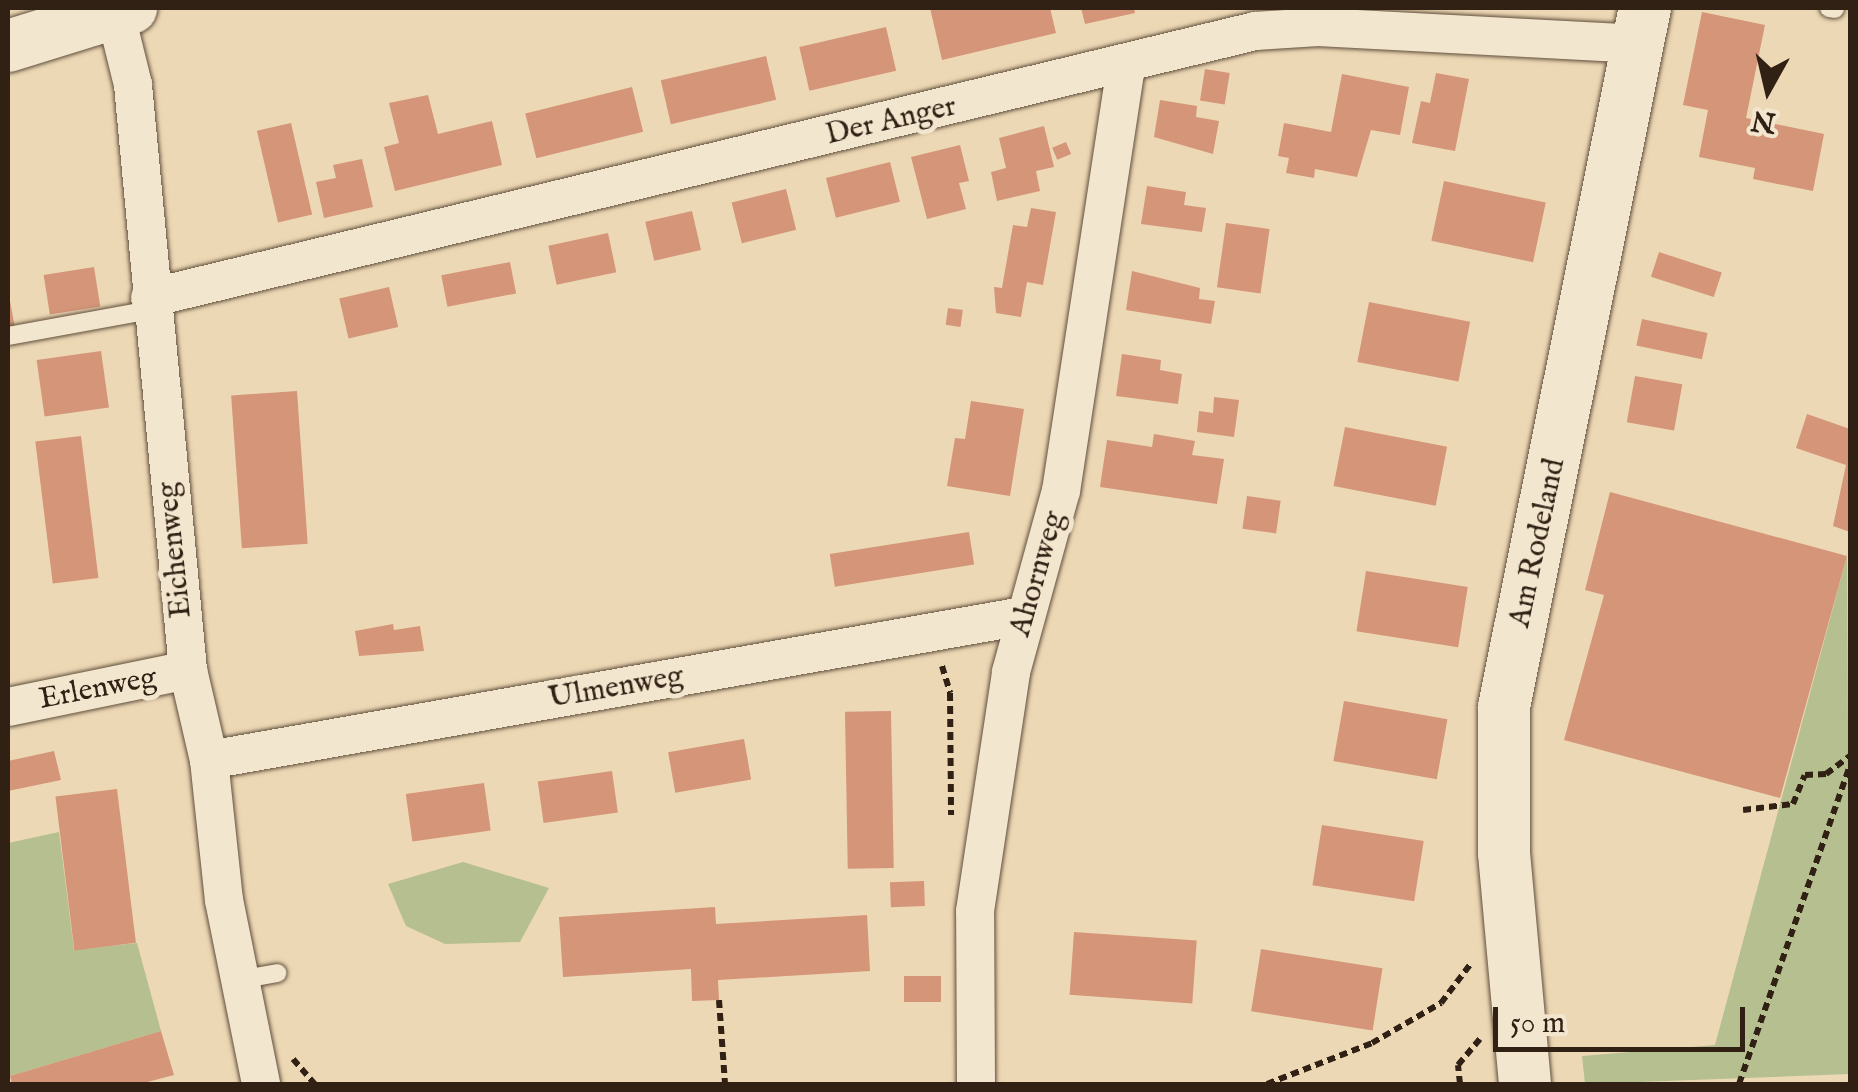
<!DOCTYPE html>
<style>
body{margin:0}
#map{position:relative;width:1858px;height:1092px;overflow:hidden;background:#edd8b5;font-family:"IM FELL English",serif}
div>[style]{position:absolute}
.green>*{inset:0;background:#b5bf8f}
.building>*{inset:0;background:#d49578;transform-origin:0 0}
.path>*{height:6px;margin-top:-3px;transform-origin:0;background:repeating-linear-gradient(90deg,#312114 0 8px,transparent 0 13px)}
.roads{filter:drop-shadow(0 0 2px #604f3c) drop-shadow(0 0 2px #604f3c)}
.lane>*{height:18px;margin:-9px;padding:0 9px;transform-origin:9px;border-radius:9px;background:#f3e6cf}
.street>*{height:38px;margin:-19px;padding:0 19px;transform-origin:19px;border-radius:19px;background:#f3e6cf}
.secondary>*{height:52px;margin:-26px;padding:0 26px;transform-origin:26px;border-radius:26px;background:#f3e6cf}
span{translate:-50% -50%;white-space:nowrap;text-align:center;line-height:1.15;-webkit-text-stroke:10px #f3e6cf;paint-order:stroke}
.street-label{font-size:30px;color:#312114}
.frame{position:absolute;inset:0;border:10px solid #312114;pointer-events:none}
.north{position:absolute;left:1718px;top:40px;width:100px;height:100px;-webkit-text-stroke:8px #f3e6cf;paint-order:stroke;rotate:188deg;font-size:28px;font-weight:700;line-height:40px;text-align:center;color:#312114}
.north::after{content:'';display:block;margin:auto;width:35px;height:45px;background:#312114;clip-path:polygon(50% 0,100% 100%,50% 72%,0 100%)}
.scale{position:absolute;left:1493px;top:1007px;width:252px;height:45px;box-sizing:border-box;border:5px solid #312114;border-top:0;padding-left:12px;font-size:30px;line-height:35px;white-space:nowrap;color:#312114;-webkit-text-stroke:8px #f3e6cf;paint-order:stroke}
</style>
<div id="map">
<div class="green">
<i style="clip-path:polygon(1847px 556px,1850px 1074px,1585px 1084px,1582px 1056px,1715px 1045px)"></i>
<i style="clip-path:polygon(59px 832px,74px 950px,137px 943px,161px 1031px,10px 1076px,8px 843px)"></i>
<i style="clip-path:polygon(463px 862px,549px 888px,520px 942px,445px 944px,406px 926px,388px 884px)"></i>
</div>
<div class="building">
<i style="clip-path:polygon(930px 8px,1050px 8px,1056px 33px,942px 60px)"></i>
<i style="clip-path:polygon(1081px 8px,1134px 8px,1135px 13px,1085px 24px)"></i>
<i style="clip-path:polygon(1702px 12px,1765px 25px,1746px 118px,1824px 134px,1813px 191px,1753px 179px,1755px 168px,1699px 157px,1708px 110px,1683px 105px)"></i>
<i style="left:886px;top:27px;width:45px;height:89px;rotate:77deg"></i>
<i style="left:766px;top:56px;width:45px;height:108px;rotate:77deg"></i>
<i style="left:1205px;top:69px;width:25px;height:32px;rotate:9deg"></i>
<i style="clip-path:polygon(1436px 73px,1469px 79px,1455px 151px,1412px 143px,1421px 101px,1430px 103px)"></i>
<i style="clip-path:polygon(1342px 74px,1409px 87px,1400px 135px,1371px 130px,1357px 177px,1315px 169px,1314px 178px,1286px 173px,1289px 158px,1278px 156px,1284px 123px,1331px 132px)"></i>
<i style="left:632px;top:87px;width:46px;height:110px;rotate:76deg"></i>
<i style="clip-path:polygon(428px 95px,438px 134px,492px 121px,502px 165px,395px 191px,384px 147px,399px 143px,389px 103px)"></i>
<i style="clip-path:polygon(1160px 100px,1197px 106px,1196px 117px,1219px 121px,1213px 154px,1154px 137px)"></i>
<i style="left:291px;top:123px;width:94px;height:35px;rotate:77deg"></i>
<i style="clip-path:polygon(1044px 126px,1054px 167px,1036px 171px,1040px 191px,997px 201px,991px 172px,1006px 168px,999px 138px)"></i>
<i style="left:1066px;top:142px;width:13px;height:15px;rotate:67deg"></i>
<i style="clip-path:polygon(960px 145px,969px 181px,959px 183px,966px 209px,927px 219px,911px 157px)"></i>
<i style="clip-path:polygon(362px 159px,373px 207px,324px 218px,316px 182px,336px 178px,333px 165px)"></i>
<i style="left:890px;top:162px;width:41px;height:66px;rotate:76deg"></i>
<i style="left:1444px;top:181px;width:104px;height:61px;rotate:12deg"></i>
<i style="clip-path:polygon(1147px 186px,1186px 192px,1184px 205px,1206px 208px,1202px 232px,1141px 224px)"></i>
<i style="left:786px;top:189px;width:42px;height:56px;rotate:76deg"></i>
<i style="clip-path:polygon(1031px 208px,1056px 212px,1043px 285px,1027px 282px,1021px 317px,996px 313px,994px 287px,1002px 288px,1013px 225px,1027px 227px)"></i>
<i style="left:692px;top:211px;width:40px;height:48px;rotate:77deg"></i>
<i style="left:1226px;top:223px;width:44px;height:65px;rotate:8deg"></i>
<i style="left:608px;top:233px;width:40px;height:61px;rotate:78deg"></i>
<i style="left:1659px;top:252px;width:66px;height:26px;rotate:18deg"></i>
<i style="left:510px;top:262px;width:32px;height:70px;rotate:79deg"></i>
<i style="left:94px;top:267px;width:40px;height:51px;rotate:81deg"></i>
<i style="clip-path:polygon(1132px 271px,1200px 288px,1199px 299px,1215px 301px,1211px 324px,1126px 310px)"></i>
<i style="left:389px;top:287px;width:41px;height:51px;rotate:77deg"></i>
<i style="clip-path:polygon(8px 290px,15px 328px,8px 329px)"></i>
<i style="left:1369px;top:302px;width:103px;height:61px;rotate:11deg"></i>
<i style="left:948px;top:308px;width:15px;height:17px;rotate:8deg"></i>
<i style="left:1642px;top:319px;width:67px;height:27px;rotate:12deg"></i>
<i style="left:101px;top:351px;width:57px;height:65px;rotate:82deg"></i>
<i style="clip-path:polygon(1122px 354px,1161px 360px,1160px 370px,1182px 374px,1178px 404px,1116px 396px)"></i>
<i style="left:1635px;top:376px;width:48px;height:47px;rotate:10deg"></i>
<i style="left:297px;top:391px;width:153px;height:66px;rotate:86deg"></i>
<i style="clip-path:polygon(1214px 397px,1239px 400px,1234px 437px,1197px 432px,1199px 411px,1213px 413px)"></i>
<i style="clip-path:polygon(971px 401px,1024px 409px,1010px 496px,947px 486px,955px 438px,965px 439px)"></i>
<i style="clip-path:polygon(1807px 414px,1850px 429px,1850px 532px,1833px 526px,1846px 465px,1796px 448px)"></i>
<i style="left:1345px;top:427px;width:104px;height:60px;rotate:11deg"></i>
<i style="clip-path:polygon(1154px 434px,1195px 441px,1192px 455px,1224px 459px,1217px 504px,1100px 487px,1107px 440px,1152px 447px)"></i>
<i style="left:81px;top:436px;width:143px;height:46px;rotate:83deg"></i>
<i style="clip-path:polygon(1610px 492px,1847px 556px,1780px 798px,1564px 740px,1604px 595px,1585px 590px)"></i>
<i style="left:1247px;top:496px;width:34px;height:33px;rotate:8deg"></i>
<i style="left:969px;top:532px;width:33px;height:141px;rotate:81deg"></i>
<i style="left:1366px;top:571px;width:103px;height:61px;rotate:9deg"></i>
<i style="clip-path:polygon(393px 624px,394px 630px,420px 626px,424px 651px,359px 656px,355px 631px)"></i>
<i style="left:1344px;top:701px;width:105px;height:61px;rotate:10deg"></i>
<i style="left:891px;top:711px;width:157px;height:46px;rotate:89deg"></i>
<i style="left:744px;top:739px;width:41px;height:77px;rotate:80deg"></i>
<i style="clip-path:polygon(54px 751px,61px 780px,8px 791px,8px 761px)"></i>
<i style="left:612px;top:771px;width:42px;height:75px;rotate:82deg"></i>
<i style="left:484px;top:783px;width:48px;height:79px;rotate:82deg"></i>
<i style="left:117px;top:789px;width:155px;height:62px;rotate:83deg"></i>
<i style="left:1322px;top:825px;width:103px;height:61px;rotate:9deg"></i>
<i style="left:924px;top:881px;width:25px;height:34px;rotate:88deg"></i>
<i style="clip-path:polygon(715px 907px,716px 924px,867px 915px,870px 971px,718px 980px,719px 1000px,692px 1001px,691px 969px,563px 977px,559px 917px)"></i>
<i style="left:1074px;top:932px;width:123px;height:63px;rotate:4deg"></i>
<i style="left:1261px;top:949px;width:123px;height:63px;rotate:9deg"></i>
<i style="left:904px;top:976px;width:37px;height:26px"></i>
<i style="clip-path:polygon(161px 1031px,174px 1075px,140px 1084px,12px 1084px,10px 1076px)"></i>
</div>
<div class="path">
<i style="left:942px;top:666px;width:28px;rotate:73deg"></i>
<i style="left:950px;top:693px;width:122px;rotate:89.5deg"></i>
<i style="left:1743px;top:810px;width:50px;rotate:-6.8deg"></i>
<i style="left:1793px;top:804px;width:31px;rotate:-68deg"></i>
<i style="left:1805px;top:775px;width:21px;rotate:-3deg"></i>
<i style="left:1826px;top:774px;width:30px;rotate:-37deg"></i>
<i style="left:719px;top:1000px;width:84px;rotate:85.9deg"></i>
<i style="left:293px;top:1059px;width:33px;rotate:49deg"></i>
<i style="left:1267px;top:1084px;width:113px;rotate:-21.3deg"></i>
<i style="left:1372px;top:1043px;width:80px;rotate:-30.1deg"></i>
<i style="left:1441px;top:1003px;width:51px;rotate:-52.9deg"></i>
<i style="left:1460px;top:1084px;width:19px;rotate:-96deg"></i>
<i style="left:1458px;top:1065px;width:34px;rotate:-50deg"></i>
<i style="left:1739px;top:1084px;width:337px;rotate:-70.8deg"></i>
</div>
<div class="roads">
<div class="lane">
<i style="left:1829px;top:8px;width:6px;rotate:9deg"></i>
<i style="left:8px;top:336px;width:145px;rotate:-10.3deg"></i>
<i style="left:238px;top:980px;width:40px;rotate:-10deg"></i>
</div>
<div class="street">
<i style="left:115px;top:12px;width:75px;rotate:76.1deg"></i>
<i style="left:133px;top:85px;width:588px;rotate:84.63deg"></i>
<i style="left:188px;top:670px;width:92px;rotate:76.9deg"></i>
<i style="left:209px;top:760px;width:141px;rotate:83.9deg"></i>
<i style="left:224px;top:900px;width:188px;rotate:78.6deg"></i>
<i style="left:150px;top:298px;width:1137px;rotate:-13.58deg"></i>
<i style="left:1255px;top:31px;width:63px;rotate:-3.6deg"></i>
<i style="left:1318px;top:27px;width:323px;rotate:3deg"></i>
<i style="left:8px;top:707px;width:184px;rotate:-11.6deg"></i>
<i style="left:209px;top:760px;width:827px;rotate:-10.03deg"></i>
<i style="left:976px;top:1084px;width:173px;rotate:-90.3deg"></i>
<i style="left:975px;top:911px;width:242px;rotate:-81.4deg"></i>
<i style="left:1011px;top:672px;width:188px;rotate:-74.6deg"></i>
<i style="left:1061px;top:491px;width:431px;rotate:-81.3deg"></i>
</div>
<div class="secondary">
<i style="left:8px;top:46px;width:129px;rotate:-17.2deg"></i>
<i style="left:1525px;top:1084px;width:232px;rotate:-95.2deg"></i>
<i style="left:1504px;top:853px;width:146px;rotate:-90deg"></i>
<i style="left:1504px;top:707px;width:713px;rotate:-78.6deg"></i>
</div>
</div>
<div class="street-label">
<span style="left:891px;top:121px;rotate:-13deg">Der Anger</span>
<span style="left:1538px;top:543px;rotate:-78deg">Am Rodeland</span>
<span style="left:175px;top:550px;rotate:-96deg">Eichenweg</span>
<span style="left:1038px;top:574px;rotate:-74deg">Ahornweg</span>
<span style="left:616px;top:688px;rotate:-10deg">Ulmenweg</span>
<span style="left:98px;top:689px;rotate:-11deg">Erlenweg</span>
</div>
<div class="frame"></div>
<div class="north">N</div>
<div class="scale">50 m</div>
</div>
